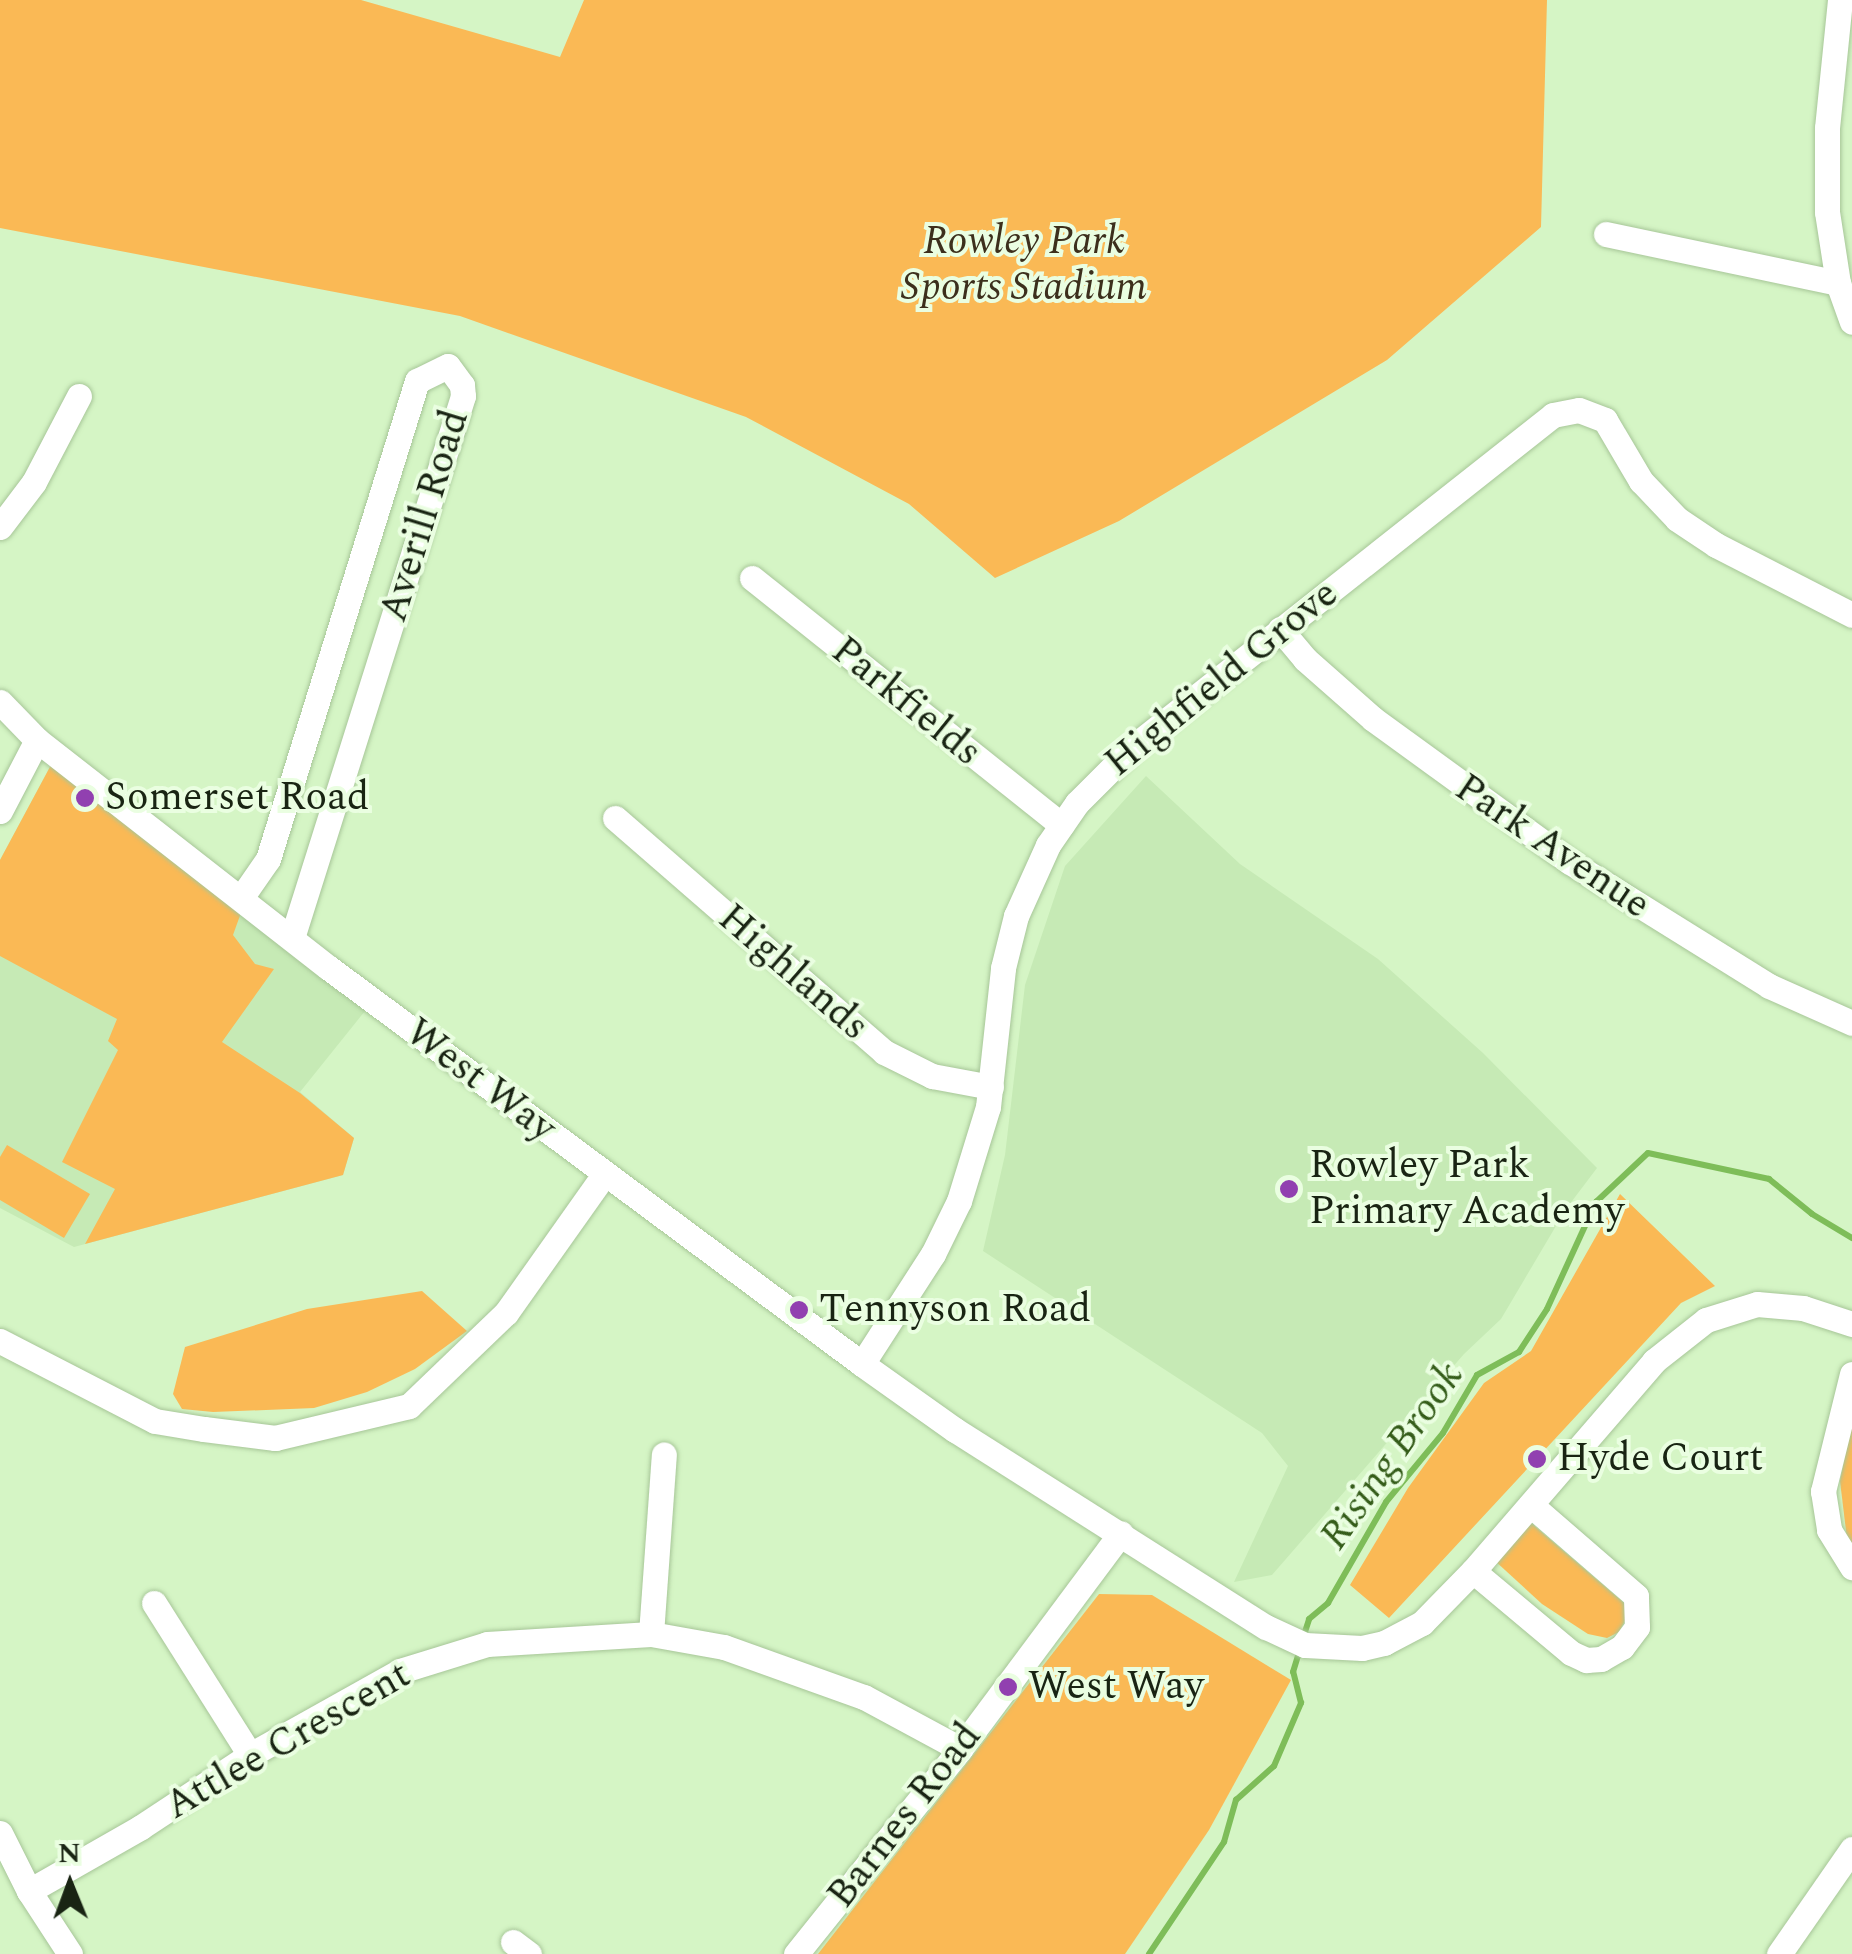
<!DOCTYPE html>
<style>
body{margin:0}
#map{position:relative;width:1852px;height:1954px;overflow:hidden;background:#d5f5c5;font-family:Spectral,serif}
div>[style]{position:absolute}
.built>*{inset:0;background:#c6eab5}
.green>*{inset:0;background:#fab955}
.stream>*{height:6px;margin:-3px;padding:0 3px;transform-origin:3px;border-radius:3px;background:#7ebd59}
.roads{filter:drop-shadow(0 0 2px #a7c698) drop-shadow(0 0 2px #a7c698)}
.minor>*{height:25px;margin:-12.5px;padding:0 12.5px;transform-origin:12.5px;border-radius:12.5px;background:#fff}
.dots>*{width:28px;height:28px;translate:-50% -50%;box-sizing:border-box;border:5px solid #eafee1;border-radius:50%}
span{translate:-50% -50%;white-space:nowrap;text-align:center;line-height:1.15;-webkit-text-stroke:8px #eafee1;paint-order:stroke}
.park-label{font-size:40px;color:#3c2f1c;font-style:italic}
.street-label{font-size:40px;color:#192413}
.poi-label{font-size:40px;color:#192413}
.left{translate:0 -50%;text-align:left}
.water-label{font-size:42px;color:#355d1a;font-style:italic}
.north{position:absolute;left:20px;top:1834px;width:100px;height:100px;-webkit-text-stroke:8px #eafee1;paint-order:stroke;rotate:359deg;font-size:28px;font-weight:700;line-height:40px;text-align:center;color:#192413}
.north::after{content:'';display:block;margin:auto;width:35px;height:45px;background:#192413;clip-path:polygon(50% 0,100% 100%,50% 72%,0 100%)}
</style>
<div id="map">
<div class="built">
<i style="clip-path:polygon(51px 765px,369px 1006px,300px 1092px,354px 1138px,343px 1175px,74px 1247px,0 1208px,0 860px)"></i>
<i style="clip-path:polygon(1146px 776px,1240px 864px,1378px 959px,1483px 1053px,1597px 1168px,1566px 1209px,1501px 1319px,1464px 1354px,1272px 1575px,1234px 1582px,1288px 1466px,1262px 1433px,983px 1251px,1005px 1155px,1025px 985px,1065px 866px)"></i>
</div>
<div class="green">
<i style="clip-path:polygon(0 0,361px 0,560px 57px,584px 0,1547px 0,1541px 227px,1387px 360px,1119px 521px,995px 578px,909px 504px,746px 417px,460px 316px,0 228px)"></i>
<i style="clip-path:polygon(51px 765px,242px 910px,233px 935px,255px 964px,274px 969px,222px 1042px,300px 1093px,354px 1138px,343px 1175px,85px 1244px,115px 1189px,62px 1162px,118px 1050px,108px 1041px,117px 1019px,0 956px,0 860px)"></i>
<i style="clip-path:polygon(7px 1145px,90px 1194px,64px 1238px,0 1200px,0 1157px)"></i>
<i style="clip-path:polygon(1620px 1194px,1715px 1286px,1681px 1303px,1389px 1618px,1350px 1585px,1408px 1488px,1484px 1383px,1531px 1351px)"></i>
<i style="clip-path:polygon(422px 1291px,467px 1331px,415px 1369px,367px 1392px,314px 1408px,213px 1412px,182px 1409px,173px 1394px,185px 1347px,307px 1309px)"></i>
<i style="clip-path:polygon(1852px 1421px,1852px 1543px,1847px 1539px,1840px 1481px)"></i>
<i style="clip-path:polygon(1531px 1523px,1631px 1609px,1619px 1632px,1607px 1638px,1588px 1634px,1542px 1604px,1494px 1560px)"></i>
<i style="clip-path:polygon(1099px 1594px,1152px 1595px,1291px 1680px,1209px 1830px,1125px 1954px,818px 1954px)"></i>
</div>
<div class="stream">
<i style="left:1303px;top:1638px;width:20px;rotate:-72deg"></i>
<i style="left:1309px;top:1619px;width:25px;rotate:-40deg"></i>
<i style="left:1328px;top:1603px;width:116px;rotate:-60.1deg"></i>
<i style="left:1386px;top:1502px;width:89px;rotate:-50.4deg"></i>
<i style="left:1443px;top:1433px;width:67px;rotate:-59.6deg"></i>
<i style="left:1477px;top:1375px;width:48px;rotate:-28.7deg"></i>
<i style="left:1519px;top:1352px;width:51px;rotate:-56.9deg"></i>
<i style="left:1547px;top:1309px;width:118px;rotate:-65.4deg"></i>
<i style="left:1596px;top:1202px;width:71px;rotate:-43.3deg"></i>
<i style="left:1648px;top:1153px;width:124px;rotate:12.1deg"></i>
<i style="left:1769px;top:1179px;width:55px;rotate:39.1deg"></i>
<i style="left:1812px;top:1214px;width:47px;rotate:31deg"></i>
<i style="left:1149px;top:1954px;width:135px;rotate:-56.2deg"></i>
<i style="left:1224px;top:1842px;width:44px;rotate:-74.1deg"></i>
<i style="left:1236px;top:1800px;width:51px;rotate:-41.8deg"></i>
<i style="left:1274px;top:1766px;width:69px;rotate:-66.8deg"></i>
<i style="left:1301px;top:1703px;width:32px;rotate:-104deg"></i>
<i style="left:1293px;top:1672px;width:24px;rotate:-73deg"></i>
</div>
<div class="roads">
<div class="minor">
<i style="left:1840px;top:0;width:129px;rotate:95.8deg"></i>
<i style="left:1827px;top:128px;width:84px;rotate:90deg"></i>
<i style="left:1827px;top:212px;width:72px;rotate:81.2deg"></i>
<i style="left:1838px;top:283px;width:41px;rotate:70.3deg"></i>
<i style="left:1606px;top:234px;width:237px;rotate:11.9deg"></i>
<i style="left:0;top:527px;width:56px;rotate:-52.9deg"></i>
<i style="left:34px;top:482px;width:97px;rotate:-62.4deg"></i>
<i style="left:752px;top:578px;width:396px;rotate:38.6deg"></i>
<i style="left:1280px;top:629px;width:39px;rotate:50deg"></i>
<i style="left:1305px;top:659px;width:91px;rotate:41.4deg"></i>
<i style="left:1373px;top:719px;width:243px;rotate:36deg"></i>
<i style="left:1570px;top:862px;width:234px;rotate:31.9deg"></i>
<i style="left:1769px;top:986px;width:91px;rotate:24deg"></i>
<i style="left:0;top:702px;width:53px;rotate:45.8deg"></i>
<i style="left:37px;top:740px;width:370px;rotate:38deg"></i>
<i style="left:329px;top:968px;width:664px;rotate:36.61deg"></i>
<i style="left:862px;top:1364px;width:114px;rotate:35.4deg"></i>
<i style="left:955px;top:1430px;width:368px;rotate:32.4deg"></i>
<i style="left:1266px;top:1627px;width:43px;rotate:24.8deg"></i>
<i style="left:1305px;top:1645px;width:57px;rotate:3deg"></i>
<i style="left:1362px;top:1648px;width:23px;rotate:-13deg"></i>
<i style="left:1384px;top:1643px;width:43px;rotate:-27.8deg"></i>
<i style="left:1422px;top:1623px;width:73px;rotate:-45.6deg"></i>
<i style="left:1473px;top:1571px;width:277px;rotate:-49.2deg"></i>
<i style="left:1654px;top:1361px;width:66px;rotate:-38.3deg"></i>
<i style="left:1706px;top:1320px;width:53px;rotate:-17.4deg"></i>
<i style="left:1757px;top:1304px;width:46px;rotate:5deg"></i>
<i style="left:1803px;top:1308px;width:52px;rotate:18.1deg"></i>
<i style="left:0;top:811px;width:80px;rotate:-62.5deg"></i>
<i style="left:615px;top:818px;width:357px;rotate:41deg"></i>
<i style="left:884px;top:1052px;width:54px;rotate:26.6deg"></i>
<i style="left:932px;top:1076px;width:60px;rotate:10.6deg"></i>
<i style="left:241px;top:898px;width:47px;rotate:-55.3deg"></i>
<i style="left:268px;top:859px;width:501px;rotate:-72.69deg"></i>
<i style="left:417px;top:381px;width:34px;rotate:-26deg"></i>
<i style="left:448px;top:366px;width:24px;rotate:54deg"></i>
<i style="left:462px;top:385px;width:11px;rotate:85deg"></i>
<i style="left:463px;top:396px;width:568px;rotate:107.51deg"></i>
<i style="left:0;top:1341px;width:174px;rotate:27.3deg"></i>
<i style="left:155px;top:1421px;width:50px;rotate:9.3deg"></i>
<i style="left:204px;top:1429px;width:72px;rotate:7.2deg"></i>
<i style="left:275px;top:1438px;width:138px;rotate:-13.4deg"></i>
<i style="left:409px;top:1406px;width:134px;rotate:-43.8deg"></i>
<i style="left:506px;top:1313px;width:168px;rotate:-54.7deg"></i>
<i style="left:862px;top:1364px;width:131px;rotate:-57.2deg"></i>
<i style="left:933px;top:1254px;width:59px;rotate:-63.9deg"></i>
<i style="left:959px;top:1201px;width:98px;rotate:-72.9deg"></i>
<i style="left:988px;top:1107px;width:140px;rotate:-83.8deg"></i>
<i style="left:1003px;top:968px;width:54px;rotate:-76deg"></i>
<i style="left:1016px;top:916px;width:78px;rotate:-65.7deg"></i>
<i style="left:1048px;top:845px;width:51px;rotate:-55.4deg"></i>
<i style="left:1077px;top:803px;width:81px;rotate:-45deg"></i>
<i style="left:1134px;top:746px;width:534px;rotate:-38.31deg"></i>
<i style="left:1553px;top:415px;width:26px;rotate:-11deg"></i>
<i style="left:1579px;top:410px;width:28px;rotate:21deg"></i>
<i style="left:1605px;top:420px;width:71px;rotate:59.5deg"></i>
<i style="left:1641px;top:481px;width:52px;rotate:46.5deg"></i>
<i style="left:1677px;top:519px;width:47px;rotate:33.7deg"></i>
<i style="left:1716px;top:545px;width:153px;rotate:27.2deg"></i>
<i style="left:1852px;top:1374px;width:121px;rotate:103.9deg"></i>
<i style="left:1823px;top:1491px;width:39px;rotate:81deg"></i>
<i style="left:1829px;top:1530px;width:44px;rotate:58.1deg"></i>
<i style="left:1473px;top:1571px;width:128px;rotate:39.9deg"></i>
<i style="left:1571px;top:1653px;width:17px;rotate:25deg"></i>
<i style="left:1586px;top:1660px;width:15px;rotate:-4deg"></i>
<i style="left:1601px;top:1659px;width:24px;rotate:-30deg"></i>
<i style="left:1622px;top:1647px;width:25px;rotate:-53deg"></i>
<i style="left:1637px;top:1627px;width:31px;rotate:-92deg"></i>
<i style="left:1636px;top:1596px;width:139px;rotate:-139.1deg"></i>
<i style="left:154px;top:1603px;width:180px;rotate:57.7deg"></i>
<i style="left:651px;top:1634px;width:180px;rotate:-85.9deg"></i>
<i style="left:0;top:1833px;width:65px;rotate:63.4deg"></i>
<i style="left:29px;top:1891px;width:75px;rotate:56.9deg"></i>
<i style="left:29px;top:1891px;width:129px;rotate:-29.7deg"></i>
<i style="left:141px;top:1827px;width:131px;rotate:-33.4deg"></i>
<i style="left:250px;top:1755px;width:172px;rotate:-29.2deg"></i>
<i style="left:400px;top:1671px;width:91px;rotate:-17.2deg"></i>
<i style="left:487px;top:1644px;width:164px;rotate:-3.5deg"></i>
<i style="left:651px;top:1634px;width:74px;rotate:10.1deg"></i>
<i style="left:724px;top:1647px;width:149px;rotate:19.7deg"></i>
<i style="left:864px;top:1697px;width:109px;rotate:28.4deg"></i>
<i style="left:513px;top:1942px;width:20px;rotate:37deg"></i>
<i style="left:796px;top:1954px;width:263px;rotate:-51.3deg"></i>
<i style="left:960px;top:1749px;width:269px;rotate:-53.3deg"></i>
<i style="left:1779px;top:1954px;width:128px;rotate:-55.2deg"></i>
</div>
</div>
<div class="dots">
<i style="left:85px;top:798px;background:#9140b0"></i>
<i style="left:1289px;top:1189px;background:#9140b0"></i>
<i style="left:799px;top:1310px;background:#9140b0"></i>
<i style="left:1537px;top:1459px;background:#9140b0"></i>
<i style="left:1008px;top:1687px;background:#9140b0"></i>
</div>
<div class="park-label">
<span style="left:1024px;top:265px">Rowley Park<br>Sports Stadium</span>
</div>
<div class="street-label">
<span style="left:425px;top:516px;rotate:-73deg">Averill Road</span>
<span style="left:1222px;top:679px;rotate:-39deg">Highfield Grove</span>
<span style="left:906px;top:702px;rotate:39deg">Parkfields</span>
<span style="left:1552px;top:847px;rotate:34deg">Park Avenue</span>
<span style="left:793px;top:973px;rotate:41deg">Highlands</span>
<span style="left:480px;top:1081px;rotate:37deg">West Way</span>
<span style="left:288px;top:1741px;rotate:-30deg">Attlee Crescent</span>
<span style="left:905px;top:1816px;rotate:-52deg">Barnes Road</span>
</div>
<div class="poi-label">
<span class="left" style="left:105px;top:798px">Somerset Road</span>
<span class="left" style="left:1309px;top:1189px">Rowley Park<br>Primary Academy</span>
<span class="left" style="left:819px;top:1310px">Tennyson Road</span>
<span class="left" style="left:1557px;top:1459px">Hyde Court</span>
<span class="left" style="left:1028px;top:1687px">West Way</span>
</div>
<div class="water-label">
<span style="left:1392px;top:1456px;rotate:-55deg">Rising Brook</span>
</div>
<div class="north">N</div>
</div>
